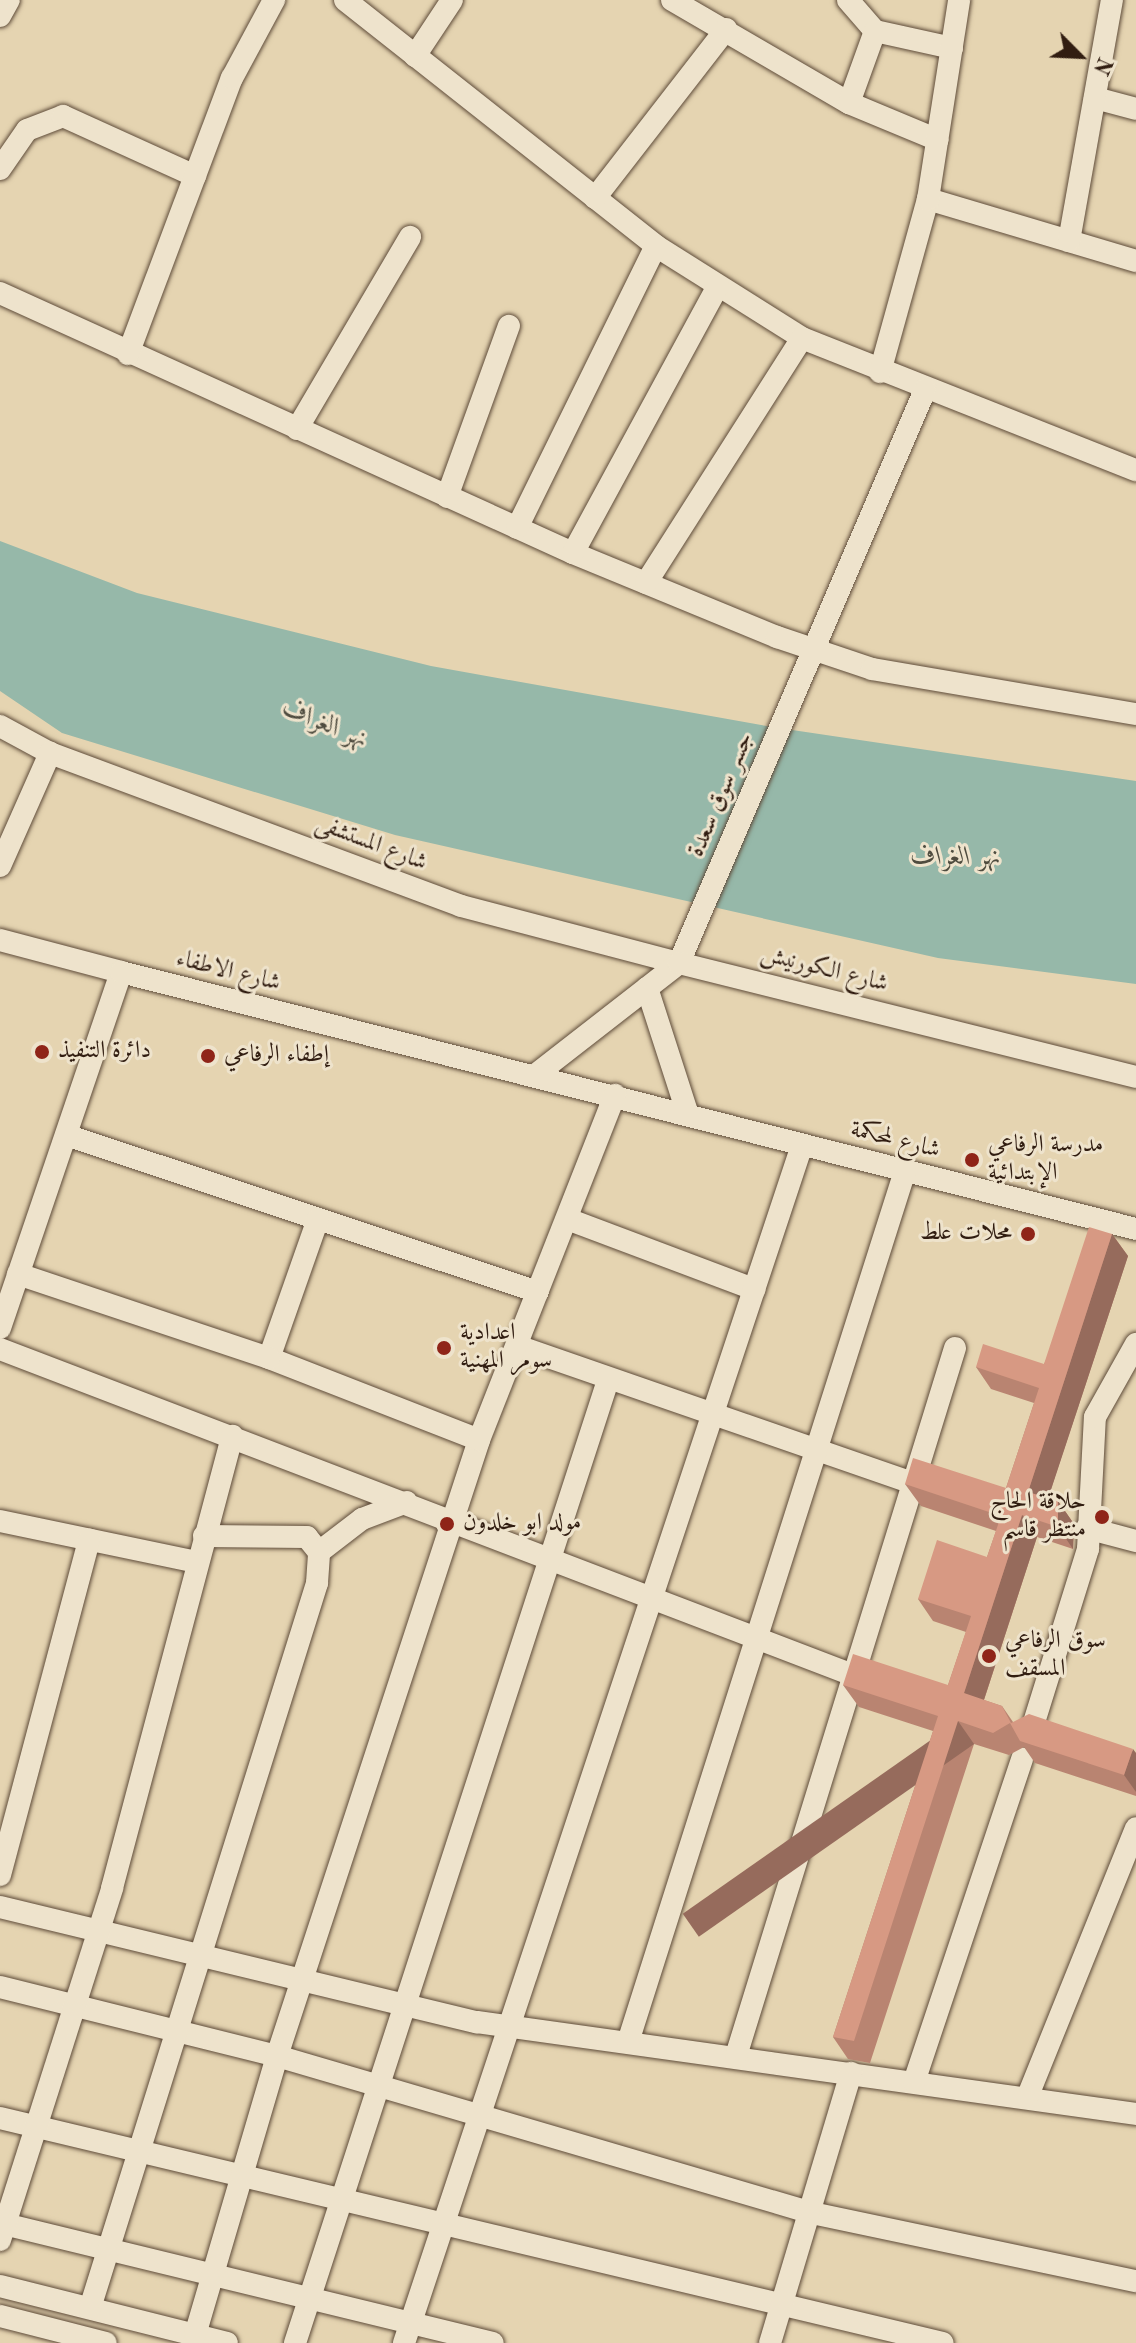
<!DOCTYPE html>
<meta charset="utf-8">
<style>
body{margin:0}
#map{position:relative;width:1136px;height:2343px;overflow:hidden;background:#e5d4b1;font-family:"Old Standard TT",Amiri,serif}
div>[style]{position:absolute}
.water>*{inset:0;background:#96b8a9}
.roads{filter:drop-shadow(0 0 2px #5e4b39) drop-shadow(0 0 2px #5e4b39)}
.minor>*{height:22px;margin:-11px;padding:0 11px;transform-origin:11px;border-radius:11px;background:#eee3cc}
.wall>*{inset:0;background:#b98471}
.shaded-wall>*{inset:0;background:#966b5c;transform-origin:0 0}
.building>*{inset:0;background:#d79983}
.dots>*{width:22px;height:22px;translate:-50% -50%;box-sizing:border-box;border:4px solid #eee3cc;border-radius:50%}
span{translate:-50% -50%;white-space:nowrap;text-align:center;line-height:1.15;-webkit-text-stroke:6px #eee3cc;paint-order:stroke}
.street-label{font-size:24px;color:#311d11}
.poi-label{font-size:24px;color:#311d11}
.left{translate:0 -50%;text-align:left}
.right{translate:-100% -50%;text-align:right}
.water-label{font-size:26px;color:#4f4c3f;font-style:italic}
.north{position:absolute;left:1040px;top:16px;width:80px;height:80px;-webkit-text-stroke:6px #eee3cc;paint-order:stroke;rotate:114deg;font-size:22px;font-weight:700;line-height:32px;text-align:center;color:#311d11}
.north::after{content:'';display:block;margin:auto;width:28px;height:36px;background:#311d11;clip-path:polygon(50% 0,100% 100%,50% 72%,0 100%)}
</style>
<div id="map">
<div class="water">
<i style="clip-path:polygon(0 541px,137px 593px,431px 666px,772px 727px,1136px 781px,1136px 984px,938px 958px,395px 835px,62px 733px,0 691px)"></i>
</div>
<div class="roads">
<div class="minor">
<i style="left:345px;top:0;width:397px;rotate:38.3deg"></i>
<i style="left:656px;top:246px;width:173px;rotate:32.2deg"></i>
<i style="left:802px;top:338px;width:359px;rotate:21.6deg"></i>
<i style="left:672px;top:0;width:205px;rotate:30.2deg"></i>
<i style="left:849px;top:103px;width:96px;rotate:22.6deg"></i>
<i style="left:848px;top:0;width:41px;rotate:48.9deg"></i>
<i style="left:875px;top:31px;width:79px;rotate:12.4deg"></i>
<i style="left:0;top:16px;width:18px;rotate:-61deg"></i>
<i style="left:415px;top:56px;width:67px;rotate:-56.5deg"></i>
<i style="left:1095px;top:98px;width:42px;rotate:15deg"></i>
<i style="left:849px;top:103px;width:77px;rotate:-70.1deg"></i>
<i style="left:0;top:169px;width:47px;rotate:-55.3deg"></i>
<i style="left:27px;top:130px;width:39px;rotate:-21deg"></i>
<i style="left:63px;top:116px;width:145px;rotate:24.4deg"></i>
<i style="left:595px;top:198px;width:214px;rotate:-52.2deg"></i>
<i style="left:928px;top:199px;width:217px;rotate:16.6deg"></i>
<i style="left:1069px;top:241px;width:245px;rotate:-79.9deg"></i>
<i style="left:0;top:293px;width:629px;rotate:24.41deg"></i>
<i style="left:573px;top:553px;width:221px;rotate:22.4deg"></i>
<i style="left:777px;top:637px;width:100px;rotate:18.6deg"></i>
<i style="left:872px;top:669px;width:268px;rotate:9.7deg"></i>
<i style="left:128px;top:354px;width:295px;rotate:-69.4deg"></i>
<i style="left:232px;top:78px;width:89px;rotate:-61.7deg"></i>
<i style="left:880px;top:372px;width:180px;rotate:-74.5deg"></i>
<i style="left:928px;top:199px;width:201px;rotate:-81.1deg"></i>
<i style="left:297px;top:429px;width:223px;rotate:-59.5deg"></i>
<i style="left:447px;top:497px;width:182px;rotate:-70.1deg"></i>
<i style="left:517px;top:528px;width:314px;rotate:-63.8deg"></i>
<i style="left:573px;top:553px;width:304px;rotate:-61.5deg"></i>
<i style="left:646px;top:583px;width:290px;rotate:-57.5deg"></i>
<i style="left:0;top:726px;width:57px;rotate:28.4deg"></i>
<i style="left:50px;top:753px;width:439px;rotate:20.4deg"></i>
<i style="left:461px;top:906px;width:225px;rotate:14.7deg"></i>
<i style="left:679px;top:963px;width:624px;rotate:-66.77deg"></i>
<i style="left:0;top:866px;width:124px;rotate:-66.1deg"></i>
<i style="left:0;top:940px;width:125px;rotate:14.8deg"></i>
<i style="left:647px;top:988px;width:133px;rotate:72.1deg"></i>
<i style="left:534px;top:1076px;width:184px;rotate:-37.9deg"></i>
<i style="left:679px;top:963px;width:471px;rotate:14deg"></i>
<i style="left:66px;top:1135px;width:497px;rotate:18.4deg"></i>
<i style="left:318px;top:1219px;width:147px;rotate:109.4deg"></i>
<i style="left:269px;top:1358px;width:225px;rotate:21.3deg"></i>
<i style="left:570px;top:1220px;width:197px;rotate:20.6deg"></i>
<i style="left:18px;top:1274px;width:265px;rotate:18.5deg"></i>
<i style="left:0;top:1328px;width:376px;rotate:-71.2deg"></i>
<i style="left:121px;top:972px;width:1047px;rotate:14.21deg"></i>
<i style="left:517px;top:1346px;width:419px;rotate:19.1deg"></i>
<i style="left:0;top:1349px;width:913px;rotate:20.92deg"></i>
<i style="left:0;top:1521px;width:201px;rotate:11.8deg"></i>
<i style="left:1087px;top:1528px;width:51px;rotate:14.9deg"></i>
<i style="left:319px;top:1552px;width:54px;rotate:-37.5deg"></i>
<i style="left:362px;top:1519px;width:48px;rotate:-20.7deg"></i>
<i style="left:1031px;top:1732px;width:192px;rotate:-72.7deg"></i>
<i style="left:1088px;top:1549px;width:132px;rotate:-87deg"></i>
<i style="left:1095px;top:1417px;width:84px;rotate:-60.7deg"></i>
<i style="left:0;top:1875px;width:347px;rotate:-75.1deg"></i>
<i style="left:0;top:1907px;width:491px;rotate:13.6deg"></i>
<i style="left:477px;top:2022px;width:665px;rotate:7.95deg"></i>
<i style="left:0;top:1987px;width:285px;rotate:14deg"></i>
<i style="left:277px;top:2056px;width:558px;rotate:16.35deg"></i>
<i style="left:812px;top:2213px;width:331px;rotate:11.9deg"></i>
<i style="left:628px;top:2042px;width:914px;rotate:-72.36deg"></i>
<i style="left:736px;top:2056px;width:741px;rotate:-72.81deg"></i>
<i style="left:914px;top:2082px;width:341px;rotate:-71.5deg"></i>
<i style="left:1027px;top:2098px;width:291px;rotate:-68deg"></i>
<i style="left:0;top:2118px;width:969px;rotate:13.42deg"></i>
<i style="left:0;top:2223px;width:507px;rotate:13.68deg"></i>
<i style="left:0;top:2240px;width:369px;rotate:-72.3deg"></i>
<i style="left:112px;top:1888px;width:468px;rotate:-75.1deg"></i>
<i style="left:0;top:2286px;width:234px;rotate:14.1deg"></i>
<i style="left:90px;top:2308px;width:760px;rotate:-72.61deg"></i>
<i style="left:317px;top:1583px;width:31px;rotate:-86deg"></i>
<i style="left:319px;top:1552px;width:19px;rotate:-129deg"></i>
<i style="left:307px;top:1537px;width:103px;rotate:-179.4deg"></i>
<i style="left:0;top:2316px;width:109px;rotate:14.3deg"></i>
<i style="left:195px;top:2335px;width:291px;rotate:-73.6deg"></i>
<i style="left:277px;top:2056px;width:648px;rotate:-71.84deg"></i>
<i style="left:479px;top:1440px;width:371px;rotate:-68.5deg"></i>
<i style="left:295px;top:2343px;width:1013px;rotate:-71.99deg"></i>
<i style="left:404px;top:2343px;width:1262px;rotate:-71.62deg"></i>
<i style="left:770px;top:2343px;width:282px;rotate:-73.3deg"></i>
</div>
</div>
<div class="wall">
<i style="clip-path:polygon(1112px 1234px,1128px 1256px,1048px 1498px,1058px 1501px,1074px 1524px,1073px 1549px,1037px 1537px,984px 1700px,1002px 1706px,1013px 1722px,1136px 1753px,1136px 1796px,1035px 1763px,1024px 1747px,1009px 1755px,974px 1744px,870px 2063px,848px 2059px,833px 2037px,933px 1731px,859px 1707px,843px 1685px,948px 1685px,966px 1632px,933px 1621px,918px 1599px,987px 1557px,996px 1531px,921px 1506px,905px 1484px,1006px 1488px,1034px 1403px,991px 1389px,976px 1367px,1044px 1364px)"></i>
</div>
<div class="shaded-wall">
<i style="clip-path:polygon(1112px 1234px,1128px 1256px,1043px 1514px,1028px 1492px)"></i>
<i style="clip-path:polygon(1058px 1501px,1074px 1524px,1073px 1549px,1058px 1527px)"></i>
<i style="clip-path:polygon(1022px 1515px,1037px 1537px,979px 1715px,964px 1693px)"></i>
<i style="left:958px;top:1721px;width:28px;height:336px;rotate:55deg"></i>
<i style="clip-path:polygon(1133px 1749px,1136px 1753px,1136px 1792px,1124px 1775px)"></i>
</div>
<div class="building">
<i style="clip-path:polygon(1089px 1227px,1112px 1234px,1028px 1492px,1058px 1501px,1058px 1527px,1022px 1515px,964px 1693px,1002px 1706px,1011px 1723px,1029px 1714px,1133px 1749px,1124px 1775px,1020px 1741px,1010px 1723px,993px 1733px,958px 1721px,854px 2041px,833px 2037px,938px 1716px,843px 1685px,853px 1654px,948px 1685px,971px 1616px,918px 1599px,937px 1540px,987px 1557px,1001px 1516px,905px 1484px,913px 1458px,1006px 1488px,1039px 1388px,976px 1367px,983px 1344px,1044px 1364px)"></i>
</div>
<div class="dots">
<i style="left:42px;top:1052px;background:#8f2418"></i>
<i style="left:208px;top:1056px;background:#8f2418"></i>
<i style="left:972px;top:1160px;background:#8f2418"></i>
<i style="left:1028px;top:1234px;background:#8f2418"></i>
<i style="left:444px;top:1348px;background:#8f2418"></i>
<i style="left:1102px;top:1517px;background:#8f2418"></i>
<i style="left:447px;top:1524px;background:#8f2418"></i>
<i style="left:989px;top:1656px;background:#8f2418"></i>
</div>
<div class="street-label">
<span style="left:722px;top:795px;rotate:-67deg">جسر سوق سعدة</span>
<span style="left:371px;top:844px;rotate:21deg">شارع المستشفى</span>
<span style="left:824px;top:970px;rotate:14deg">شارع الكورنيش</span>
<span style="left:228px;top:972px;rotate:14deg">شارع الاطفاء</span>
<span style="left:895px;top:1141px;rotate:14deg">شارع لمحكمة</span>
</div>
<div class="poi-label">
<span class="left" style="left:58px;top:1052px">دائرة التنفيذ</span>
<span class="left" style="left:224px;top:1056px">إطفاء الرفاعي</span>
<span class="left" style="left:988px;top:1160px">مدرسة الرفاعي<br>الإبتدائية</span>
<span class="right" style="left:1012px;top:1234px">محلات علط</span>
<span class="left" style="left:460px;top:1348px">اعدادية<br>سومر المهنية</span>
<span class="right" style="left:1086px;top:1517px">حلاقة الحاج<br>منتظر قاسم</span>
<span class="left" style="left:463px;top:1524px">مولد ابو خلدون</span>
<span class="left" style="left:1005px;top:1656px">سوق الرفاعي<br>المسقف</span>
</div>
<div class="water-label">
<span style="left:325px;top:725px;rotate:22deg">نهر الغراف</span>
<span style="left:956px;top:858px">نهر الغراف</span>
</div>
<div class="north">N</div>
</div>
